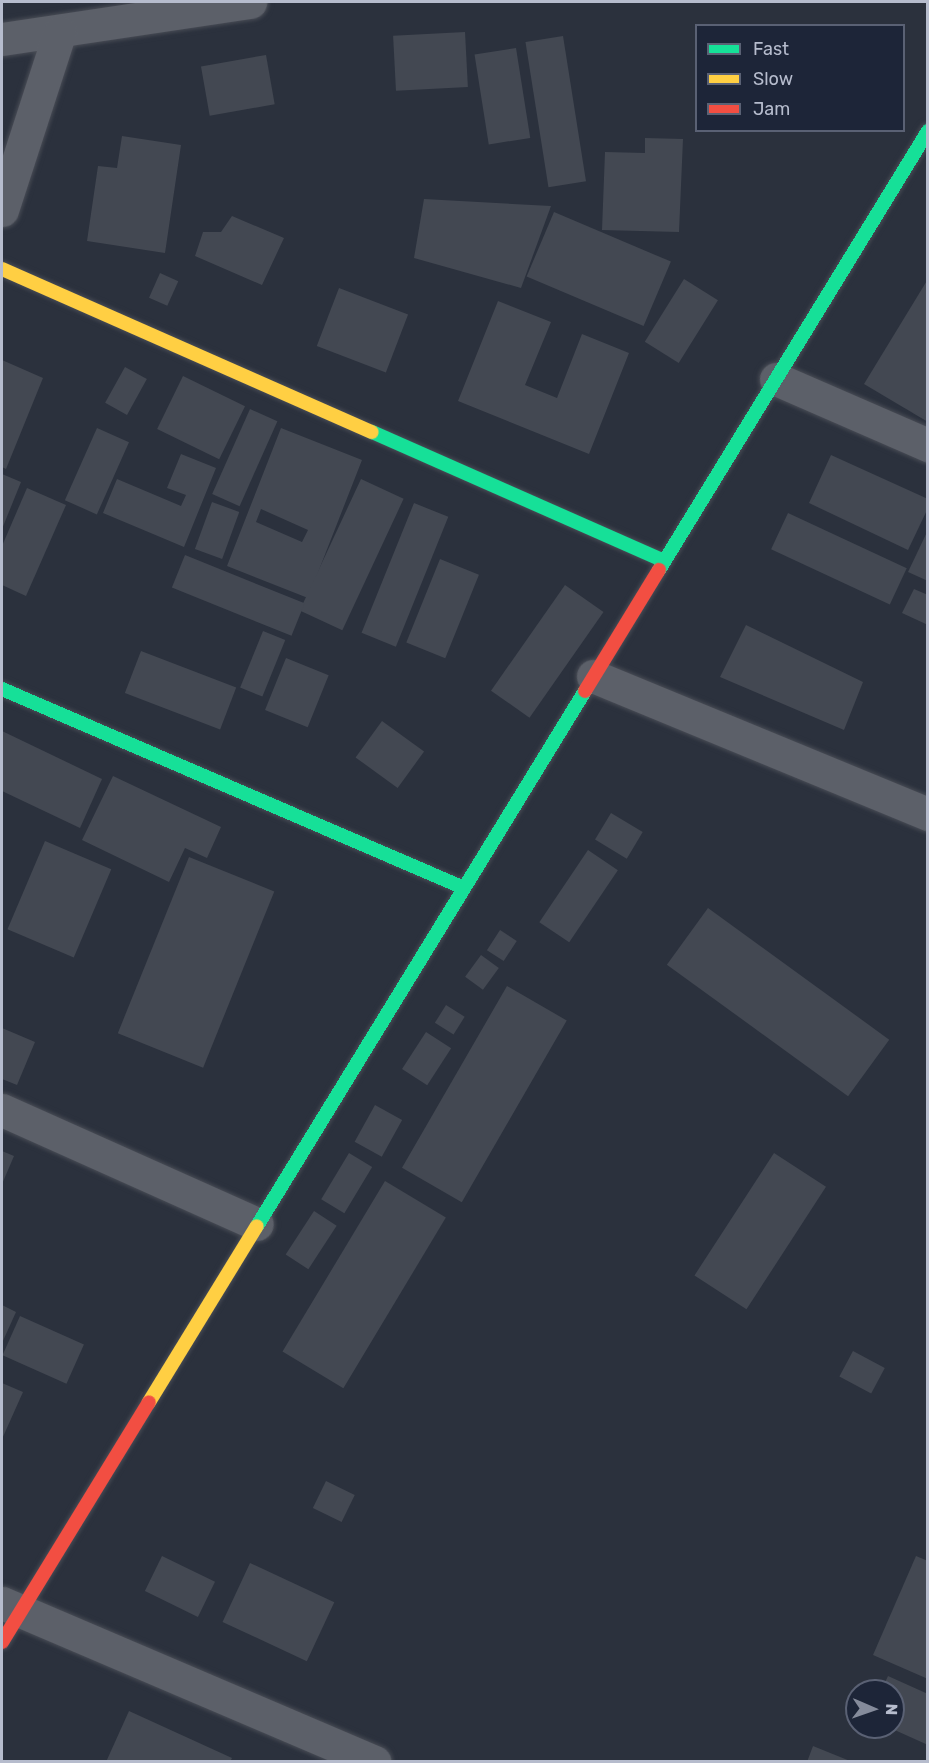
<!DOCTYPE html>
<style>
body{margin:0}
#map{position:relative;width:929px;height:1763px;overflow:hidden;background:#2b313d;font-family:Rubik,sans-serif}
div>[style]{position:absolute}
.building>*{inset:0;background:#434852;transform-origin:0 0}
.roads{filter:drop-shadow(0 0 2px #484c55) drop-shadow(0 0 2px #484c55)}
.street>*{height:33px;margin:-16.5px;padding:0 16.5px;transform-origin:16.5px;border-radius:16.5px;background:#5c6069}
.fast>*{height:14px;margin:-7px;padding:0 7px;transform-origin:7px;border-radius:7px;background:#16e098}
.slow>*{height:14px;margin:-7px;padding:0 7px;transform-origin:7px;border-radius:7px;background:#ffcf43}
.jam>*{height:14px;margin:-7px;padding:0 7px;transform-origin:7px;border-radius:7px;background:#f24e42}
span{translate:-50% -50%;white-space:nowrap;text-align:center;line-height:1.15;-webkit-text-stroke:5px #1d2538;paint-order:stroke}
.frame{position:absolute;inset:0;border:3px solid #b6bccd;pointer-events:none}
.legend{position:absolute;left:695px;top:24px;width:210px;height:108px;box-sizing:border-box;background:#1d2538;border:2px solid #5a6174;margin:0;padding:8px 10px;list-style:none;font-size:18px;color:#b6bccd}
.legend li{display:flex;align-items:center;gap:12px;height:30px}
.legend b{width:30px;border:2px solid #5a6174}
.north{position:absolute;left:845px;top:1679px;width:60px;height:60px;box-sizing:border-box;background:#1d2538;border:2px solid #5a6174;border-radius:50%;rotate:92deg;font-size:16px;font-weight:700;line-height:24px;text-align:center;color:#b6bccd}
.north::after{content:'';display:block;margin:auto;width:21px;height:27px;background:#858b9b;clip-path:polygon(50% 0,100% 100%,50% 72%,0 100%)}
</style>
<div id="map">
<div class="building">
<i style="left:465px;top:32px;width:55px;height:72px;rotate:87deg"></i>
<i style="left:563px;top:36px;width:147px;height:38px;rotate:81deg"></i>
<i style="left:516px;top:48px;width:91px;height:42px;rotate:81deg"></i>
<i style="left:266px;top:55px;width:50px;height:66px;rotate:80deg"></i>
<i style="clip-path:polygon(122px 136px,181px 145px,165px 253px,87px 241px,98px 166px,117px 168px)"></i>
<i style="clip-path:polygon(645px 138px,683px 139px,679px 232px,602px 230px,605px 152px,645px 153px)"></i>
<i style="clip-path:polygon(424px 199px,551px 206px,521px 288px,414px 258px)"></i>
<i style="left:554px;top:212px;width:127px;height:70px;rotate:23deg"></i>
<i style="clip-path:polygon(232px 216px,284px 238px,262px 285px,195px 256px,203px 232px,221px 232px)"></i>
<i style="left:160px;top:273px;width:20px;height:27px;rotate:24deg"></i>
<i style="left:684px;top:279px;width:40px;height:74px;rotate:32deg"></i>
<i style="clip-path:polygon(928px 279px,928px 422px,864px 384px)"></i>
<i style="left:339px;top:288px;width:74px;height:62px;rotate:21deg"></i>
<i style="clip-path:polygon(498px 301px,551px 322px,525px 385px,557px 398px,582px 334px,629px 353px,589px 454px,458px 401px)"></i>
<i style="clip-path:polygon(2px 360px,43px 378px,6px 469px,2px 467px)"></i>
<i style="left:125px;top:367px;width:25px;height:41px;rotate:29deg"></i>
<i style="left:183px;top:376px;width:69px;height:59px;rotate:26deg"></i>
<i style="left:250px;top:409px;width:30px;height:93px;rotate:24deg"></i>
<i style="left:97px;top:428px;width:35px;height:79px;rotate:24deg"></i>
<i style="clip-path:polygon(evenodd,281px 428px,362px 460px,308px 598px,227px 566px,281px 428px,261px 509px,308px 530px,302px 542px,256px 522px,261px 509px)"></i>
<i style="clip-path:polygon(181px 454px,216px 468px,184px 547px,103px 513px,117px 479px,181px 506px,186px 495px,167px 488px)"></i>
<i style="clip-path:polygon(831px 455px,928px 499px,928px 508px,908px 550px,809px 503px)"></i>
<i style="clip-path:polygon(2px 474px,21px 482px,2px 529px)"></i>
<i style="left:361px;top:479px;width:47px;height:145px;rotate:25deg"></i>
<i style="clip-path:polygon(27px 488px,66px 505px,26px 596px,2px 585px,2px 546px)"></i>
<i style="left:212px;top:502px;width:29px;height:50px;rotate:20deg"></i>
<i style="left:414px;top:503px;width:37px;height:140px;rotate:22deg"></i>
<i style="left:788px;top:513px;width:131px;height:40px;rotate:25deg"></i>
<i style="clip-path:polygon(928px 530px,928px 581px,908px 572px)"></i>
<i style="left:185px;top:555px;width:129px;height:35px;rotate:22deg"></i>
<i style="left:440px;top:559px;width:42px;height:90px;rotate:22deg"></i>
<i style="left:565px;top:585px;width:47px;height:129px;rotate:35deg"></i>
<i style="clip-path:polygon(914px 589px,928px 595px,928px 625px,902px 613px)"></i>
<i style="clip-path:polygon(746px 625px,863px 682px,844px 730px,720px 677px)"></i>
<i style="left:263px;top:631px;width:24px;height:61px;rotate:22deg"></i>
<i style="left:141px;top:651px;width:102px;height:45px;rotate:21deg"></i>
<i style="left:286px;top:658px;width:46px;height:56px;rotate:22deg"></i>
<i style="left:382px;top:721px;width:52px;height:45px;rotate:36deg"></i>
<i style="clip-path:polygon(2px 731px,102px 779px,80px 828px,2px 791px)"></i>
<i style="clip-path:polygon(113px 776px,221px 827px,207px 858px,185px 848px,169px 882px,82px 840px)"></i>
<i style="left:611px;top:813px;width:37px;height:31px;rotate:31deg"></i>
<i style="left:45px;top:841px;width:72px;height:96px;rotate:23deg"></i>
<i style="left:588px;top:850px;width:36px;height:87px;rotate:34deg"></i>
<i style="left:189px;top:857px;width:92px;height:190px;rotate:22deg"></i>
<i style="left:708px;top:908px;width:224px;height:70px;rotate:36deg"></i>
<i style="left:500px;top:930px;width:20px;height:24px;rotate:33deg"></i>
<i style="left:481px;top:955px;width:22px;height:27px;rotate:36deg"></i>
<i style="left:507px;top:986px;width:69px;height:210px;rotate:30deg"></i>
<i style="left:446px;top:1005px;width:22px;height:21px;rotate:32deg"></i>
<i style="clip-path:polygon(2px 1028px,35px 1042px,17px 1085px,2px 1079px)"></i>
<i style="left:426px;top:1032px;width:30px;height:44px;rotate:33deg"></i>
<i style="left:375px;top:1105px;width:31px;height:42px;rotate:29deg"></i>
<i style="clip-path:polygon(2px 1151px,14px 1156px,2px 1184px)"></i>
<i style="left:349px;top:1153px;width:27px;height:54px;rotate:31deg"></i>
<i style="left:774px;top:1153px;width:62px;height:146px;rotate:33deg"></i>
<i style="left:385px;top:1181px;width:71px;height:199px;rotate:31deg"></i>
<i style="left:314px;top:1211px;width:27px;height:52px;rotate:33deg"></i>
<i style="clip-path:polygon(2px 1305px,16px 1312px,2px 1343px)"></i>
<i style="left:20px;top:1316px;width:70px;height:43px;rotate:24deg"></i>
<i style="left:853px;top:1351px;width:36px;height:29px;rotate:28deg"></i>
<i style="clip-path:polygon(2px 1383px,23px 1392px,2px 1439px)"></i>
<i style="left:326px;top:1481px;width:32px;height:30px;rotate:26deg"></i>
<i style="left:162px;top:1556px;width:59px;height:39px;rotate:26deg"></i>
<i style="clip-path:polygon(916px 1556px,928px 1561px,928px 1679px,873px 1655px)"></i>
<i style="left:250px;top:1563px;width:93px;height:65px;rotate:25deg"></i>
<i style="clip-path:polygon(888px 1676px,928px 1694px,928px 1745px,888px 1727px,893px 1727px,893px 1691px,881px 1691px)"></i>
<i style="clip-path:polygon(129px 1711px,232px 1758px,230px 1762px,106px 1762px)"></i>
<i style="clip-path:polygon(813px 1746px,850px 1761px,850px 1762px,807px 1762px)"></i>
</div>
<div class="roads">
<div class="street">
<i style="left:2px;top:39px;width:251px;rotate:-8.5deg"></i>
<i style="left:2px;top:210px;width:187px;rotate:-72deg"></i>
<i style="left:776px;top:379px;width:166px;rotate:23.5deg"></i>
<i style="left:593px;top:676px;width:362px;rotate:22.4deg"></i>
<i style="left:2px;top:1110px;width:279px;rotate:24.1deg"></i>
<i style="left:2px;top:1603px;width:405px;rotate:23.1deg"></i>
</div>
<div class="fast">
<i style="left:372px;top:432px;width:319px;rotate:23.8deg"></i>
<i style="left:659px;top:570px;width:515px;rotate:-58.5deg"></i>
<i style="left:2px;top:689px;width:503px;rotate:23.3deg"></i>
<i style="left:257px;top:1226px;width:628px;rotate:-58.49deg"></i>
</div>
<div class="slow">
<i style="left:2px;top:269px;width:404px;rotate:23.8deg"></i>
<i style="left:149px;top:1402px;width:206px;rotate:-58.5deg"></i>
</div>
<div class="jam">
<i style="left:585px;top:691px;width:142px;rotate:-58.6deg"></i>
<i style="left:2px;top:1642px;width:281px;rotate:-58.5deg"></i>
</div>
</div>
<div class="frame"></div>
<ul class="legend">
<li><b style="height:8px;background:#16e098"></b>Fast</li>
<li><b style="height:8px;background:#ffcf43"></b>Slow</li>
<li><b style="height:8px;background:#f24e42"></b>Jam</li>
</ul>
<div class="north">N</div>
</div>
